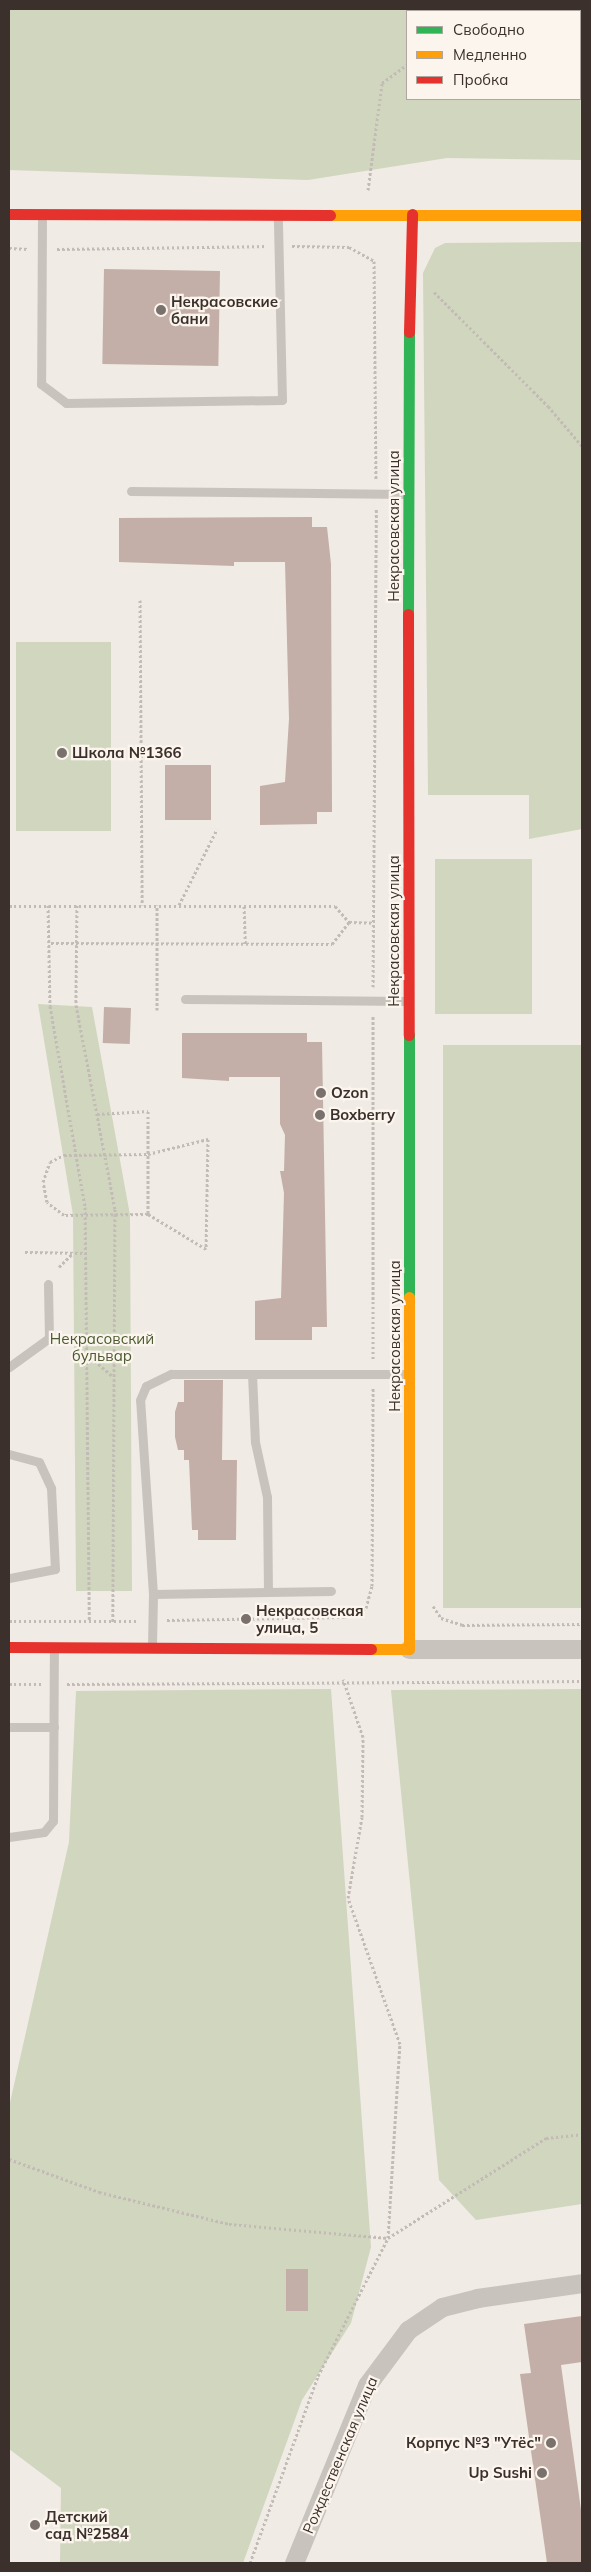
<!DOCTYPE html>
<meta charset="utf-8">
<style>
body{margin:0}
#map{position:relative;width:591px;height:2572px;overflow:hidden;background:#f0ebe5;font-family:Mulish,sans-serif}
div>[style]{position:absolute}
.green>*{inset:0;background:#d1d6bf;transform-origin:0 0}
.building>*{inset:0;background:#c3afa7;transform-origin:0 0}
.path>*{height:3px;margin-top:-1.5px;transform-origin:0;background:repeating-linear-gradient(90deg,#c2bbb6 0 2.5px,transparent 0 5px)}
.lane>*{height:9px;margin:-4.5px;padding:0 4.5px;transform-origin:4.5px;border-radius:4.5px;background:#c9c3be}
.street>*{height:19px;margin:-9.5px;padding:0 9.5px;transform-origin:9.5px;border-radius:9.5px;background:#c9c3be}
.fast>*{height:11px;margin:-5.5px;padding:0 5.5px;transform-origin:5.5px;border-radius:5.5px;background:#30b455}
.slow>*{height:11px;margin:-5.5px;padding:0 5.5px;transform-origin:5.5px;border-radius:5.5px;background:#ff9f0a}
.jam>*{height:11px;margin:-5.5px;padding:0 5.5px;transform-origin:5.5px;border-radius:5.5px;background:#e5322d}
.dots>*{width:14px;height:14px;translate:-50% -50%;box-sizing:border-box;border:2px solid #fbf5ee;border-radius:50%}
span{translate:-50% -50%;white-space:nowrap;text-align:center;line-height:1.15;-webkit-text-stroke:4.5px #fbf5ee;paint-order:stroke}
.poi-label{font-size:15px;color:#3b302b;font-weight:700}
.left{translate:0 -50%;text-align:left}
.right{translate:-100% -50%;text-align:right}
.street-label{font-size:15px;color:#3b302b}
.park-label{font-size:15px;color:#4a5a2e}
.frame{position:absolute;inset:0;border:10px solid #3b302b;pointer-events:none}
.legend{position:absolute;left:406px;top:10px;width:175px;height:90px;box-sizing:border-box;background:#fbf5ee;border:1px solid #aea6a0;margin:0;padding:6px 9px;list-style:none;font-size:15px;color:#3b302b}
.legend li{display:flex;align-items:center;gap:10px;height:25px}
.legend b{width:25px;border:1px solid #aea6a0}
</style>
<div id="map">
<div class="green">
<i style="clip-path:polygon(evenodd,9px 9px,582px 9px,582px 160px,447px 158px,308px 180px,9px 170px,9px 9px,580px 11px,580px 99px,407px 99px,407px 11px,580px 11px)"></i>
<i style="clip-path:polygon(582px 242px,582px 829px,529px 839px,529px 795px,428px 795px,423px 273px,435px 248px,445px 243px)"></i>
<i style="left:16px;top:642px;width:95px;height:189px"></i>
<i style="left:435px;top:859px;width:97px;height:155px"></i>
<i style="clip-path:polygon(38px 1004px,92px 1007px,130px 1215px,132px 1591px,76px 1591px,73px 1215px)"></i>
<i style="left:443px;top:1045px;width:139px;height:563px"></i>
<i style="clip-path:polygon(331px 1689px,371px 2247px,351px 2323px,302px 2400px,243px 2563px,60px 2563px,61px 2488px,9px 2449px,9px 2107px,69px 1842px,76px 1691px)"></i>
<i style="clip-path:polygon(582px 1689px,582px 2204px,476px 2220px,439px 2180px,391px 1690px)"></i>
</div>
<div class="building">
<i style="left:104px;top:269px;width:116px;height:95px;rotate:1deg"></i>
<i style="clip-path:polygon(312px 517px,312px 527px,327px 527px,331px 564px,332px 812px,317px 812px,317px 824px,260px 825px,260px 786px,285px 782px,289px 719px,285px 562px,234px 562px,234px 566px,119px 562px,119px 518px)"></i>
<i style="left:211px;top:765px;width:55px;height:46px;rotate:90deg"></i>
<i style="left:104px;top:1007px;width:27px;height:36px;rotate:2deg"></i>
<i style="clip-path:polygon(182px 1033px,307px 1033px,307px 1042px,322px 1042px,327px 1327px,312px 1327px,312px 1340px,255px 1340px,255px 1301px,281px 1298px,284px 1193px,280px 1171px,284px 1171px,285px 1135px,280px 1124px,280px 1077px,229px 1077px,229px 1081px,182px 1078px)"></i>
<i style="clip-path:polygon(184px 1380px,223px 1380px,222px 1460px,237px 1460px,236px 1540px,198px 1540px,198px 1530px,192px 1530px,189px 1460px,184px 1460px,184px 1450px,178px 1450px,175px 1437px,175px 1412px,178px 1402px,184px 1402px)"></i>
<i style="left:286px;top:2269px;width:22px;height:42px"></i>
<i style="clip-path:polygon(582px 2316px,582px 2362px,561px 2365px,582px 2517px,582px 2563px,547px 2563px,520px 2374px,531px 2373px,524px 2324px)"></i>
</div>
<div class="path">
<i style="left:486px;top:11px;width:4px;rotate:-27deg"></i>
<i style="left:368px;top:190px;width:108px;rotate:-82.5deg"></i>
<i style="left:382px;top:83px;width:31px;rotate:-36deg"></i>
<i style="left:292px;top:246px;width:57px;rotate:1deg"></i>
<i style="left:349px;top:247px;width:29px;rotate:29deg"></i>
<i style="left:374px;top:261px;width:218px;rotate:89.5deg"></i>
<i style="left:9px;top:248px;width:19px;rotate:3deg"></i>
<i style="left:57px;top:249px;width:209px;rotate:-0.8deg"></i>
<i style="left:434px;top:292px;width:161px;rotate:45deg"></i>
<i style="left:548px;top:406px;width:52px;rotate:49.6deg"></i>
<i style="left:140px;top:600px;width:305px;rotate:89.6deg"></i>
<i style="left:48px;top:905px;width:101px;rotate:88.9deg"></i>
<i style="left:50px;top:1006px;width:204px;rotate:80.1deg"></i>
<i style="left:85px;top:1207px;width:414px;rotate:89.4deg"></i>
<i style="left:77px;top:905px;width:100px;rotate:90.6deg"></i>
<i style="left:76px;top:1005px;width:208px;rotate:79.2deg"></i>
<i style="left:115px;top:1209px;width:413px;rotate:90.3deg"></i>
<i style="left:179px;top:905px;width:85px;rotate:-63.4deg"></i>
<i style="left:9px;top:906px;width:326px"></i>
<i style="left:335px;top:906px;width:21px;rotate:49deg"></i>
<i style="left:349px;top:922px;width:25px;rotate:2deg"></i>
<i style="left:244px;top:906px;width:38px;rotate:88deg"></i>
<i style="left:51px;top:943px;width:281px;rotate:0.2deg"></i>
<i style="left:332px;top:944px;width:28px;rotate:-52deg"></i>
<i style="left:373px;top:987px;width:479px;rotate:-89.6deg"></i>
<i style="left:157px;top:1010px;width:105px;rotate:-90deg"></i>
<i style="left:97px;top:1114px;width:51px;rotate:-3.4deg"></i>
<i style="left:148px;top:1111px;width:103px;rotate:90deg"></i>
<i style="left:208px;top:1139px;width:110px;rotate:91deg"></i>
<i style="left:206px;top:1249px;width:68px;rotate:-148.9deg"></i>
<i style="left:148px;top:1214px;width:84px;rotate:179.3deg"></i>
<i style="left:64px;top:1215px;width:21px;rotate:-143deg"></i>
<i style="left:47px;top:1202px;width:20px;rotate:-101deg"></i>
<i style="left:43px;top:1182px;width:21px;rotate:-71deg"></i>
<i style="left:50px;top:1162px;width:16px;rotate:-27deg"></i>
<i style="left:64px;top:1155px;width:84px;rotate:-0.7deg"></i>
<i style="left:148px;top:1154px;width:62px;rotate:-14deg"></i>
<i style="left:25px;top:1252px;width:61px;rotate:0.9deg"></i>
<i style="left:59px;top:1267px;width:20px;rotate:-45deg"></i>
<i style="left:87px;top:1354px;width:33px;rotate:41deg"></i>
<i style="left:373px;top:1359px;width:343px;rotate:-90deg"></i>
<i style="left:433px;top:1606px;width:14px;rotate:56deg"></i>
<i style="left:441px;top:1618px;width:22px;rotate:18deg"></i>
<i style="left:462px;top:1625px;width:120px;rotate:-0.5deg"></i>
<i style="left:167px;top:1620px;width:177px;rotate:-1deg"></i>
<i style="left:344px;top:1617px;width:24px;rotate:-22deg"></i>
<i style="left:366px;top:1608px;width:23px;rotate:-75deg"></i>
<i style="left:372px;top:1586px;width:198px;rotate:-89.7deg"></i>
<i style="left:9px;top:1621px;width:129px"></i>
<i style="left:9px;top:1684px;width:32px"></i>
<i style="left:67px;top:1684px;width:515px;rotate:-0.33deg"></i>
<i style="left:9px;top:2159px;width:96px;rotate:20.1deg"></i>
<i style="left:99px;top:2192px;width:134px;rotate:13.8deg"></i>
<i style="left:229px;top:2224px;width:160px;rotate:5deg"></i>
<i style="left:388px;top:2238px;width:187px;rotate:-32.3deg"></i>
<i style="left:546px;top:2138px;width:36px;rotate:-6deg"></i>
<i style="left:250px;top:2563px;width:199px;rotate:-70deg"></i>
<i style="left:318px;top:2376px;width:155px;rotate:-63.1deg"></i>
<i style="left:388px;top:2238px;width:194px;rotate:-86.5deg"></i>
<i style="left:400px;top:2044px;width:155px;rotate:-109.6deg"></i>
<i style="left:348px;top:1898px;width:82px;rotate:-80.2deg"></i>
<i style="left:362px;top:1817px;width:80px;rotate:-89.3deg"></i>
<i style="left:363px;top:1737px;width:61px;rotate:-109deg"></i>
</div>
<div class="lane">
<i style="left:42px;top:217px;width:167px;rotate:90.3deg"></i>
<i style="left:41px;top:384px;width:31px;rotate:37deg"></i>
<i style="left:66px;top:403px;width:216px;rotate:-0.8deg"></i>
<i style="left:282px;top:400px;width:182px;rotate:-91.3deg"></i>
<i style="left:131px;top:491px;width:275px;rotate:0.6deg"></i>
<i style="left:185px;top:999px;width:222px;rotate:0.5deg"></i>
<i style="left:9px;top:1367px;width:49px;rotate:-35.9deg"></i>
<i style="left:49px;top:1338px;width:54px;rotate:-91.1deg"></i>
<i style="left:252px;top:1374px;width:68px;rotate:87.5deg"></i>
<i style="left:255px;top:1442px;width:56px;rotate:77.7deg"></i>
<i style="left:267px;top:1497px;width:95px;rotate:89.4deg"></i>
<i style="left:9px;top:1454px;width:31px;rotate:15deg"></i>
<i style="left:39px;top:1462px;width:29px;rotate:65deg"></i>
<i style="left:51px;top:1488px;width:81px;rotate:87.2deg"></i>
<i style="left:55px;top:1569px;width:47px;rotate:168.9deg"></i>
<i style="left:153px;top:1594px;width:178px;rotate:-1deg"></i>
<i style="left:152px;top:1646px;width:52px;rotate:-88.9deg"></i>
<i style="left:153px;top:1594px;width:194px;rotate:-93.8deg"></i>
<i style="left:140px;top:1400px;width:15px;rotate:-67deg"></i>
<i style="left:146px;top:1386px;width:28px;rotate:-26deg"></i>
<i style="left:171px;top:1374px;width:236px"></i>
<i style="left:9px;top:1727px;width:45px"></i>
<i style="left:9px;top:1837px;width:35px;rotate:-8deg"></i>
<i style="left:44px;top:1832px;width:14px;rotate:-51deg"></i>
<i style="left:53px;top:1821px;width:171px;rotate:-89.7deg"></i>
</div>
<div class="street">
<i style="left:409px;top:1649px;width:173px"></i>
<i style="left:294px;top:2563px;width:192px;rotate:-67.7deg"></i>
<i style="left:367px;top:2385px;width:69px;rotate:-53.3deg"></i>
<i style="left:408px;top:2330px;width:41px;rotate:-34.1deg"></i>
<i style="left:442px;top:2307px;width:36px;rotate:-14deg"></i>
<i style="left:477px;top:2298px;width:106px;rotate:-8.1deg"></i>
</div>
<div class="fast">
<i style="left:408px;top:614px;width:282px;rotate:-89.8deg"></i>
<i style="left:409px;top:1035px;width:262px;rotate:90deg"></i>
</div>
<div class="slow">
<i style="left:330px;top:215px;width:252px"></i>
<i style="left:371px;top:1649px;width:38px"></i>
<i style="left:409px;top:1649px;width:352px;rotate:-90deg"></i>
</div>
<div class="jam">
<i style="left:9px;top:214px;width:321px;rotate:0.2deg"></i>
<i style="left:409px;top:332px;width:118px;rotate:-88.5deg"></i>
<i style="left:408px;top:614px;width:421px;rotate:89.9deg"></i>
<i style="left:9px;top:1647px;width:362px;rotate:0.3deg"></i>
</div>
<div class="dots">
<i style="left:161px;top:310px;background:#7a716c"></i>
<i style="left:62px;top:753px;background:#7a716c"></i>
<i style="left:321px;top:1093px;background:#7a716c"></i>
<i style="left:320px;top:1115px;background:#7a716c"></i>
<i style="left:246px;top:1619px;background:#7a716c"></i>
<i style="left:551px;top:2443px;background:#7a716c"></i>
<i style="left:542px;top:2473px;background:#7a716c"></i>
<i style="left:35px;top:2525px;background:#7a716c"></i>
</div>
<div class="poi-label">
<span class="left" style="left:171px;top:310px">Некрасовские<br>бани</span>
<span class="left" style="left:72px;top:753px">Школа №1366</span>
<span class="left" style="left:331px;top:1093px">Ozon</span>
<span class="left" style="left:330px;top:1115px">Boxberry</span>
<span class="left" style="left:256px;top:1619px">Некрасовская<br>улица, 5</span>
<span class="right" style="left:541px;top:2443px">Корпус №3 "Утёс"</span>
<span class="right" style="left:532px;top:2473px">Up Sushi</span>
<span class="left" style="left:45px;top:2525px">Детский<br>сад №2584</span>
</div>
<div class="street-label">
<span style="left:394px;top:526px;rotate:-90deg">Некрасовская улица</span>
<span style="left:394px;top:931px;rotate:-90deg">Некрасовская улица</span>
<span style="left:395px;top:1336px;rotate:-90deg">Некрасовская улица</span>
<span style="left:340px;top:2455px;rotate:-67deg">Рождественская улица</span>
</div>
<div class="park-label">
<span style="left:102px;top:1347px">Некрасовский<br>бульвар</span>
</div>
<div class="frame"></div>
<ul class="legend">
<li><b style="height:6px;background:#30b455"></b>Свободно</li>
<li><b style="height:6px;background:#ff9f0a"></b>Медленно</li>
<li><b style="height:6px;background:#e5322d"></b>Пробка</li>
</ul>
</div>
